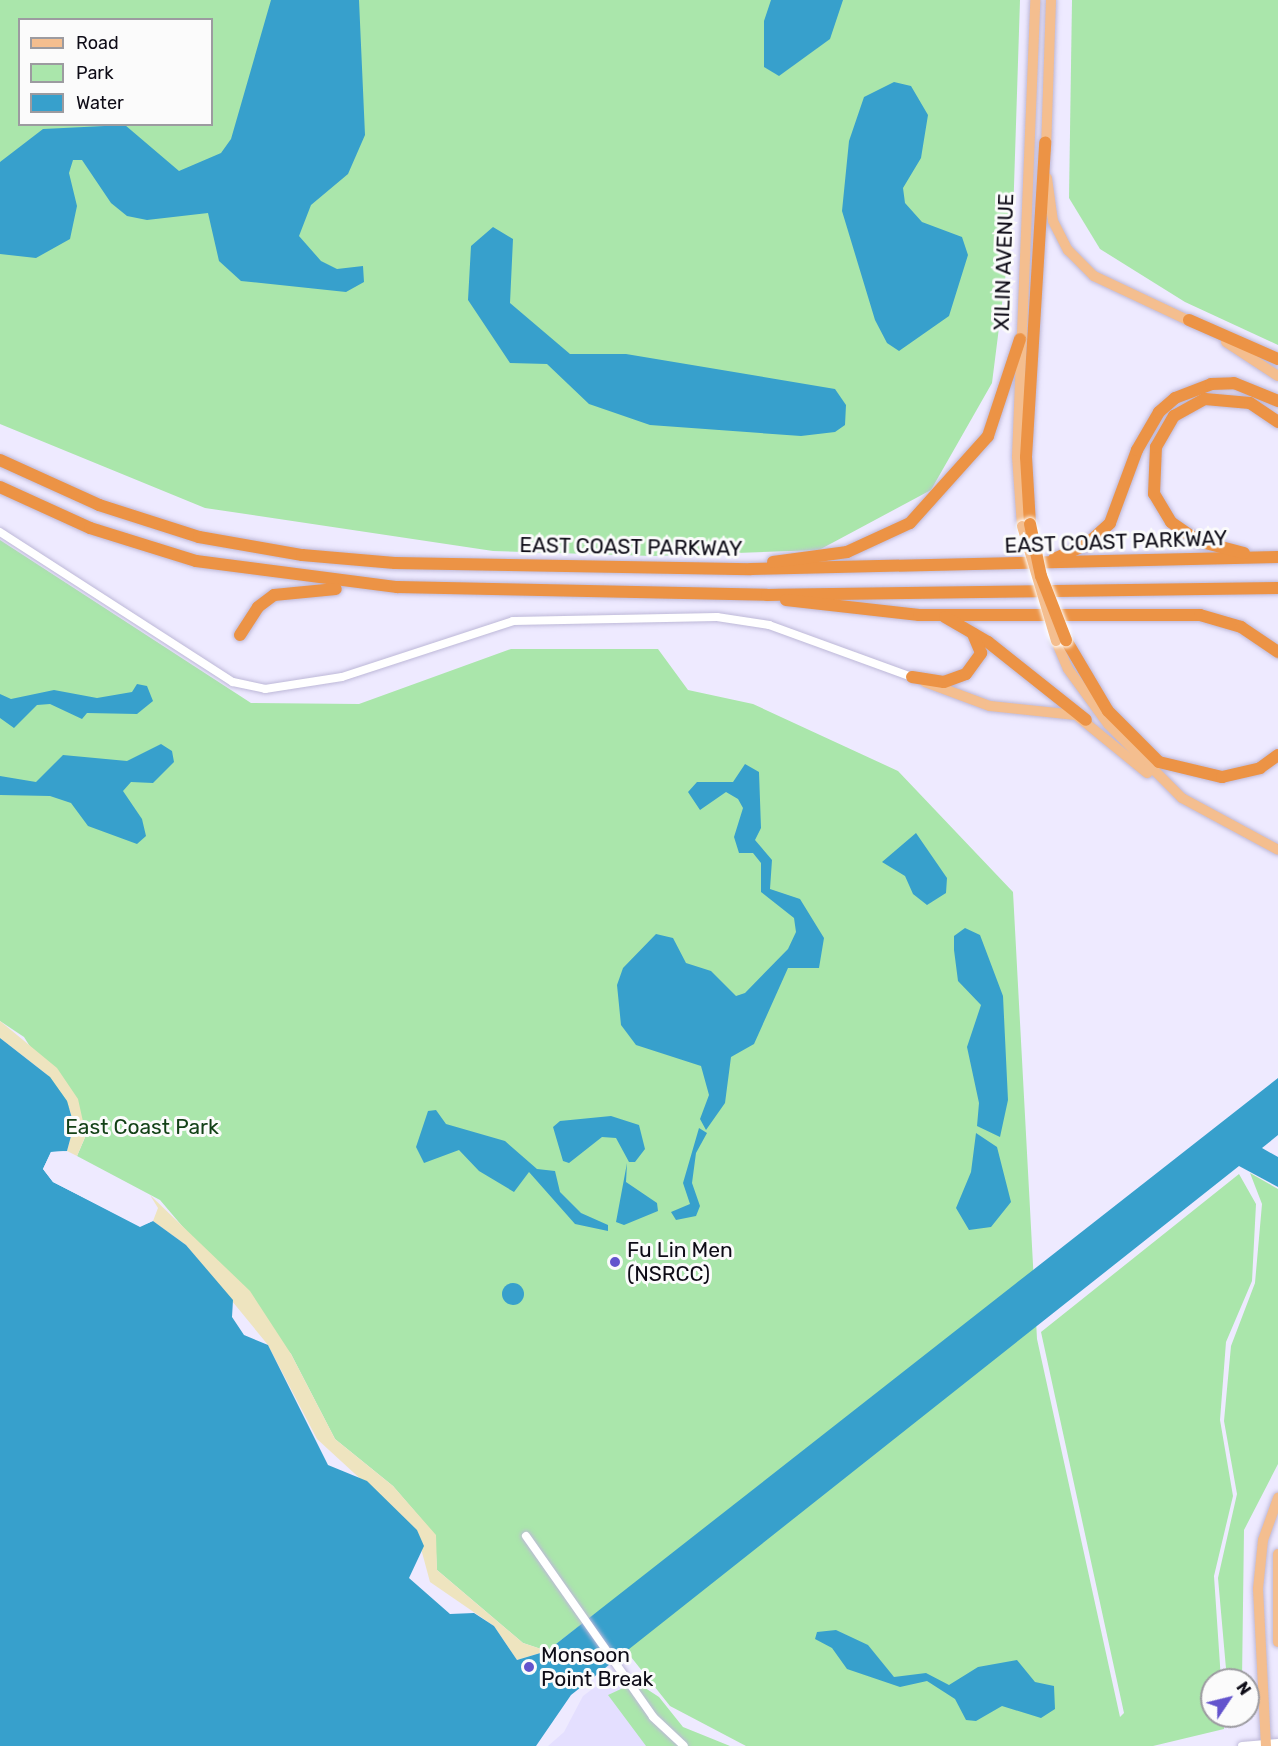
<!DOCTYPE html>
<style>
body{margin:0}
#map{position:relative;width:1278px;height:1746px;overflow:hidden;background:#eeeaff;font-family:Rubik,sans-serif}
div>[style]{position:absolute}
.built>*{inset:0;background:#e4dfff}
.green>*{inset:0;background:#aae6ab}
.sand>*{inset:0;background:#eee4bf}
.water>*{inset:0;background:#37a0cc}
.round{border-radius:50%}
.pier>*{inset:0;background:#eeeaff}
.roads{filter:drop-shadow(0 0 2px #bdb8d8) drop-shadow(0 0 2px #bdb8d8)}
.minor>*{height:8px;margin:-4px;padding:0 4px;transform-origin:4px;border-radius:4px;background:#fff}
.major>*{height:10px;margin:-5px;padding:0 5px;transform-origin:5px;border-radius:5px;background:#f4be8f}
.highway>*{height:12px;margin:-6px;padding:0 6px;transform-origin:6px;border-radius:6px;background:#ec9345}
.bridges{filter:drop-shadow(0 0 2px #fff) drop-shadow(0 0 2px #fff)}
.major-bridge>*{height:10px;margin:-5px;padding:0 5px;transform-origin:5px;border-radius:5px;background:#f4be8f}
.highway-bridge>*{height:12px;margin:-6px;padding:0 6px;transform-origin:6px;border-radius:6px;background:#ec9345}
.dots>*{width:16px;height:16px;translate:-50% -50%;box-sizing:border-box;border:3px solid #fbfbfb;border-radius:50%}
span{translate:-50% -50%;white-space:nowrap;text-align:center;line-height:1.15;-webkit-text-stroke:6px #fbfbfb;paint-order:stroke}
.street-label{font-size:21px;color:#0e0c17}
.park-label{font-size:21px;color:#134117}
.poi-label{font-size:21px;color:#0e0c17}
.left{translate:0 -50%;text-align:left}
.legend{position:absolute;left:18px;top:18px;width:195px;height:108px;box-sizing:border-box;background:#fbfbfb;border:2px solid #9c9ba0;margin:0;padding:8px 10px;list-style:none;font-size:18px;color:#0e0c17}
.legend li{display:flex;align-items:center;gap:12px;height:30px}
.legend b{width:30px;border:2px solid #9c9ba0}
.north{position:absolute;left:1200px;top:1668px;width:60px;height:60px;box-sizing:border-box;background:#fbfbfb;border:2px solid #9c9ba0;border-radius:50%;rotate:55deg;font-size:16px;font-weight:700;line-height:24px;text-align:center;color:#0e0c17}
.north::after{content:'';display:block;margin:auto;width:21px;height:27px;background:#6354cd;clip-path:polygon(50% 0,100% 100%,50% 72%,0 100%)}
</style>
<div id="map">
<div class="built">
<i style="clip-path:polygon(611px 1675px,663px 1746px,548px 1746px,564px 1732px,583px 1696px)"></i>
</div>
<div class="green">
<i style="clip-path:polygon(evenodd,0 0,1020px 0,1013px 217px,992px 383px,931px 490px,819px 550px,653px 556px,493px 551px,205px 508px,0 424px,0 0,20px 20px,212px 20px,212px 124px,20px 124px,20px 20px)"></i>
<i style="clip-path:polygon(1072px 0,1278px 0,1278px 345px,1185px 302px,1100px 249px,1069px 198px)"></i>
<i style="clip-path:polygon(0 540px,251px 703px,359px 704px,511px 649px,658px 649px,688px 690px,753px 704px,898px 771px,1013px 892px,1037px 1339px,1120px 1717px,1124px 1713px,1041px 1332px,1239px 1174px,1256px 1204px,1252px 1281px,1226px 1342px,1220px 1420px,1233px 1496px,1214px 1576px,1221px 1680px,1212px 1680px,1212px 1716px,1224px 1716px,1224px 1729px,1153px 1746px,746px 1746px,670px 1706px,596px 1613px,547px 1651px,523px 1643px,437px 1570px,435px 1535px,393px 1486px,335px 1439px,291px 1354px,160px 1200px,77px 1156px,86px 1135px,24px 1037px,0 1021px)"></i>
<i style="clip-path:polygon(1250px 1173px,1278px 1189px,1278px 1464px,1244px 1530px,1242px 1680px,1227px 1680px,1218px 1578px,1237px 1494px,1224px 1421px,1231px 1346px,1255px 1283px,1262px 1204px)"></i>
<i style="clip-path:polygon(636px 1682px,659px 1697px,683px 1727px,730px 1746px,646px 1746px,608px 1695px)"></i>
</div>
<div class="sand">
<i style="clip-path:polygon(0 1021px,57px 1068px,78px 1099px,86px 1135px,77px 1156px,67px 1151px,74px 1125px,67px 1101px,50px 1077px,0 1038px)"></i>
<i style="clip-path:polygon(150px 1195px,250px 1291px,291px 1354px,335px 1439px,393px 1486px,436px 1535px,437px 1570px,523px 1643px,547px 1651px,517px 1660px,494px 1626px,430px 1582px,416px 1530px,317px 1439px,268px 1345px,186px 1245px,153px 1221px,158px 1208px)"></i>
</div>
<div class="water">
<i style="clip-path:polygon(271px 0,359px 0,365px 135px,348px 174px,311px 205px,299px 236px,321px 261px,337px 269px,363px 266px,364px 282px,346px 292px,241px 281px,219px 261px,208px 213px,147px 220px,127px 216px,111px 203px,82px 160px,73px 160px,69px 173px,77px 206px,70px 239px,36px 258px,0 254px,0 162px,43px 129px,125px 125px,179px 171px,221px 153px,231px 139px)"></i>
<i style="clip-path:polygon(771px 0,843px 0,830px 39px,779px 76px,764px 67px,764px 21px)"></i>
<i style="clip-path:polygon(894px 82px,911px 86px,928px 115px,921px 158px,903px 188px,905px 203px,922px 222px,962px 237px,968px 255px,949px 316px,899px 351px,887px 343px,875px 320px,842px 211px,849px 141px,864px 97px)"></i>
<i style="clip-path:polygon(493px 227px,513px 239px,510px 303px,570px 354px,626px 354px,835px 389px,846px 405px,845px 425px,835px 432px,801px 436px,650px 425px,589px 404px,547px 364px,510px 363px,468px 300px,471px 246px)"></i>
<i style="clip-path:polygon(137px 684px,147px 686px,153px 701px,137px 714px,87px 713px,82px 719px,50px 704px,37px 705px,14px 728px,0 718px,0 694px,11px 699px,54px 690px,97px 698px,132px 692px)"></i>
<i style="clip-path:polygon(161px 744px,172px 751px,174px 762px,153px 783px,131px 782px,123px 791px,142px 819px,146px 836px,137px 844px,88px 826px,71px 803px,50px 796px,0 795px,0 776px,36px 782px,63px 755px,127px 761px)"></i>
<i style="clip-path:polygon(745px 764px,759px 772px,761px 828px,755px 840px,772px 860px,770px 889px,800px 899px,824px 938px,819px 968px,788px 968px,754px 1044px,731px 1057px,725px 1103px,706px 1130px,700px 1119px,709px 1095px,701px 1066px,636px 1045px,621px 1025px,617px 985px,623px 968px,656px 934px,673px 938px,686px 963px,711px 971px,736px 996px,745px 993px,788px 949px,796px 932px,794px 918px,761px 892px,761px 863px,753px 853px,739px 853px,734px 837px,743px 808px,738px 799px,726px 792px,700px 810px,688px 792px,697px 782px,733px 782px)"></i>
<i style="clip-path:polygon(916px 833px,947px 878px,946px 893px,927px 905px,913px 894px,905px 876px,882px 862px)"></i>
<i style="clip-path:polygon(965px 928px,980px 935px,1003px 996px,1008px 1100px,1000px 1137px,977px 1126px,979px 1103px,967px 1047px,981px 1005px,958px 981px,954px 950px,954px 936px)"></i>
<i style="clip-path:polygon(0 1038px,50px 1077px,67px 1101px,74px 1125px,67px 1151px,51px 1152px,43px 1169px,53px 1182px,140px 1226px,153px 1221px,186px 1245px,233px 1300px,232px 1317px,244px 1335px,268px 1345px,328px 1465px,367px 1481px,417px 1530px,424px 1546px,409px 1578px,450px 1614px,474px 1613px,494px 1626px,517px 1660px,547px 1651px,1278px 1078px,1278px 1135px,1262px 1148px,1278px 1157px,1278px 1187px,1239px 1166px,571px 1695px,536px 1746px,0 1746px)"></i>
<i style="clip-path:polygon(436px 1110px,446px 1124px,505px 1141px,537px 1169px,555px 1171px,560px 1192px,581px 1213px,608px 1225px,608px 1231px,575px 1224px,529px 1172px,514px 1192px,479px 1171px,459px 1150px,424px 1163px,416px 1147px,428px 1111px)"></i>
<i style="clip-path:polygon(611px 1116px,639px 1125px,645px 1149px,635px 1162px,629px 1162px,616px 1138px,602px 1137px,569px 1163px,563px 1161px,553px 1127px,560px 1121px)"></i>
<i style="clip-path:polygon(699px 1128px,707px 1133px,696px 1153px,692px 1183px,700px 1206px,696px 1216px,676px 1220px,671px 1212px,690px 1204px,683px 1183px)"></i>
<i style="clip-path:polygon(976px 1133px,997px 1147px,1011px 1202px,991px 1227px,969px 1230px,956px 1208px,971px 1172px)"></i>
<i style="clip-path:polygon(627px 1163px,626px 1182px,657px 1203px,658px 1211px,624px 1225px,616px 1222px)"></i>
<i class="round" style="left:502px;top:1283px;width:22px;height:22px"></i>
<i style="clip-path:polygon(836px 1630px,868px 1645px,894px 1677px,926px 1673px,949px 1685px,978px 1667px,1017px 1660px,1035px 1682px,1054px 1686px,1055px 1709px,1041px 1718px,1002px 1706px,976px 1721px,966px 1720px,955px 1699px,927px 1681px,900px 1687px,847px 1669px,832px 1648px,815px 1639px,817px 1632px)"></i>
</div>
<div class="pier">
<i style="clip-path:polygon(67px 1151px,53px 1155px,47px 1169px,55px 1180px,140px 1223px,153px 1221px,140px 1227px,53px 1182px,43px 1169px,51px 1152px)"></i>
</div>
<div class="roads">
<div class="minor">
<i style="left:0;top:532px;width:277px;rotate:32.8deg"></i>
<i style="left:233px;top:682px;width:33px;rotate:12deg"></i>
<i style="left:265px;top:689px;width:78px;rotate:-8.9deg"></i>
<i style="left:342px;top:677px;width:180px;rotate:-18.1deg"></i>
<i style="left:513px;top:621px;width:204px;rotate:-1.1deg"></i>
<i style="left:717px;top:617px;width:53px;rotate:8.7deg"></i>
<i style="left:769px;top:625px;width:152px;rotate:20deg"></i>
<i style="left:526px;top:1536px;width:221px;rotate:54.9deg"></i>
<i style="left:653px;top:1717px;width:42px;rotate:43.1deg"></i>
<i style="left:1242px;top:1746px;width:36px;rotate:-5deg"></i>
</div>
<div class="major">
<i style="left:1046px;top:150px;width:150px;rotate:-88.1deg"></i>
<i style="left:1047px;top:178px;width:43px;rotate:82.1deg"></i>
<i style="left:1053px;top:221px;width:33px;rotate:63deg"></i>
<i style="left:1068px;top:250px;width:37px;rotate:45deg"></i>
<i style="left:1094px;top:276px;width:110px;rotate:25.2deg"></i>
<i style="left:1226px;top:342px;width:62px;rotate:33.2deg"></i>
<i style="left:1022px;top:526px;width:69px;rotate:-94.1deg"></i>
<i style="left:1017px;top:457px;width:457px;rotate:-87.7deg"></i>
<i style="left:1056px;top:641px;width:30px;rotate:67deg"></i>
<i style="left:1068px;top:669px;width:68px;rotate:54deg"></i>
<i style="left:1108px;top:724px;width:105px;rotate:45deg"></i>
<i style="left:1182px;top:798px;width:109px;rotate:28.4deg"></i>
<i style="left:925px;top:682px;width:69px;rotate:20.3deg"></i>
<i style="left:990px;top:706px;width:86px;rotate:6deg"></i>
<i style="left:1076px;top:715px;width:92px;rotate:39.2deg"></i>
<i style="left:1278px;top:1554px;width:88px;rotate:90deg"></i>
<i style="left:1266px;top:1746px;width:157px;rotate:-92.9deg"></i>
<i style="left:1258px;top:1589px;width:49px;rotate:-84.2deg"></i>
<i style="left:1263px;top:1540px;width:45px;rotate:-70.3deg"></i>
</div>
<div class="highway">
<i style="left:1189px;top:320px;width:97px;rotate:23.7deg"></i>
<i style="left:0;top:460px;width:109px;rotate:24.4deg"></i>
<i style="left:99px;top:505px;width:105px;rotate:17.7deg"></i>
<i style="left:199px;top:537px;width:105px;rotate:9.9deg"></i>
<i style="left:302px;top:555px;width:93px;rotate:4.9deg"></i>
<i style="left:395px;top:563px;width:356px;rotate:1deg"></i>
<i style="left:751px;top:569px;width:527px;rotate:-1.3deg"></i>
<i style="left:0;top:487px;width:99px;rotate:24.5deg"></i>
<i style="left:90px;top:528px;width:111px;rotate:17.3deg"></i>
<i style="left:196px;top:561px;width:203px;rotate:7.4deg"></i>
<i style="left:397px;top:587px;width:370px;rotate:1.2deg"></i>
<i style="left:767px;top:595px;width:511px;rotate:-0.78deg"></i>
<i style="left:1030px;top:524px;width:67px;rotate:-93.4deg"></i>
<i style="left:1026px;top:457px;width:315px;rotate:-86.5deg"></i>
<i style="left:1244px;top:553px;width:48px;rotate:-165.4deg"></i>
<i style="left:1198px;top:541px;width:33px;rotate:-145deg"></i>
<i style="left:1171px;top:522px;width:33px;rotate:-121deg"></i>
<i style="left:1154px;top:494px;width:47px;rotate:-87.6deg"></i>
<i style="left:1156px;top:447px;width:36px;rotate:-60deg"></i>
<i style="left:1174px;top:416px;width:35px;rotate:-29deg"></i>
<i style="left:1205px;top:399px;width:45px;rotate:5.1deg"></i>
<i style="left:1250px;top:403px;width:34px;rotate:34deg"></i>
<i style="left:1054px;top:559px;width:36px;rotate:-24deg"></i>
<i style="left:1087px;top:544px;width:31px;rotate:-42deg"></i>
<i style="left:1110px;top:523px;width:78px;rotate:-69.7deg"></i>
<i style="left:1137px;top:450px;width:44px;rotate:-59.9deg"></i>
<i style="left:1159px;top:412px;width:21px;rotate:-41deg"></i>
<i style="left:1175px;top:398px;width:39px;rotate:-21deg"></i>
<i style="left:1211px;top:384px;width:23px;rotate:-2deg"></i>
<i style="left:1234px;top:383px;width:48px;rotate:22.2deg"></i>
<i style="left:773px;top:562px;width:75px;rotate:-7.7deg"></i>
<i style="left:847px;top:552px;width:69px;rotate:-24.7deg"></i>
<i style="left:910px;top:523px;width:117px;rotate:-48.1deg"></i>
<i style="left:988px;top:436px;width:102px;rotate:-71.7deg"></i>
<i style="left:786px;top:600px;width:134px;rotate:6.4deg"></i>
<i style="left:919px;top:615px;width:281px"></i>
<i style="left:1200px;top:615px;width:43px;rotate:16.3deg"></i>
<i style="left:1241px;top:627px;width:45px;rotate:34deg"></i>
<i style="left:945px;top:617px;width:50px;rotate:30.2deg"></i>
<i style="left:988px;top:642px;width:125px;rotate:38.5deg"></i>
<i style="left:240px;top:635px;width:33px;rotate:-57deg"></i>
<i style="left:258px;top:607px;width:20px;rotate:-37deg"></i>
<i style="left:274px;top:595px;width:62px;rotate:-5.5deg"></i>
<i style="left:1066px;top:640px;width:82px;rotate:59.4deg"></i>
<i style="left:1108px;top:711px;width:72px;rotate:45deg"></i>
<i style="left:1159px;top:762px;width:65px;rotate:13.4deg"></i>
<i style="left:1222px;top:777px;width:39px;rotate:-13deg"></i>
<i style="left:1260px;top:768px;width:22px;rotate:-36deg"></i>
<i style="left:912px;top:677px;width:32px;rotate:9deg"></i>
<i style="left:944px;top:682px;width:23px;rotate:-20deg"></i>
<i style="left:966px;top:674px;width:26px;rotate:-54deg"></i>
<i style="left:981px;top:653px;width:21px;rotate:-113deg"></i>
</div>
</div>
<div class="bridges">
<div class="major-bridge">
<i style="left:1022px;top:526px;width:120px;rotate:73.5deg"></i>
</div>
<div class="highway-bridge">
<i style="left:1030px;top:524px;width:53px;rotate:78.1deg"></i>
<i style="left:1041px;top:576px;width:69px;rotate:68.7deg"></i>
</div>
</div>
<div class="dots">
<i style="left:615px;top:1262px;background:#6354cd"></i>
<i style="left:529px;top:1667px;background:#6354cd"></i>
</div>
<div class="street-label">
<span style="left:1004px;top:262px;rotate:-88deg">XILIN AVENUE</span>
<span style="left:1116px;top:542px;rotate:-2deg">EAST COAST PARKWAY</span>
<span style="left:631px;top:547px;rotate:1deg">EAST COAST PARKWAY</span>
</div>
<div class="park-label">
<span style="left:142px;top:1127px">East Coast Park</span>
</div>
<div class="poi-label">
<span class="left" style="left:627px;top:1262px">Fu Lin Men<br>(NSRCC)</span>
<span class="left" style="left:541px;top:1667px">Monsoon<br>Point Break</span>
</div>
<ul class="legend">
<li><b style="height:8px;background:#f4be8f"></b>Road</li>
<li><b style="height:16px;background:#aae6ab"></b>Park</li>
<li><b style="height:16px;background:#37a0cc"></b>Water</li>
</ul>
<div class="north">N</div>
</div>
